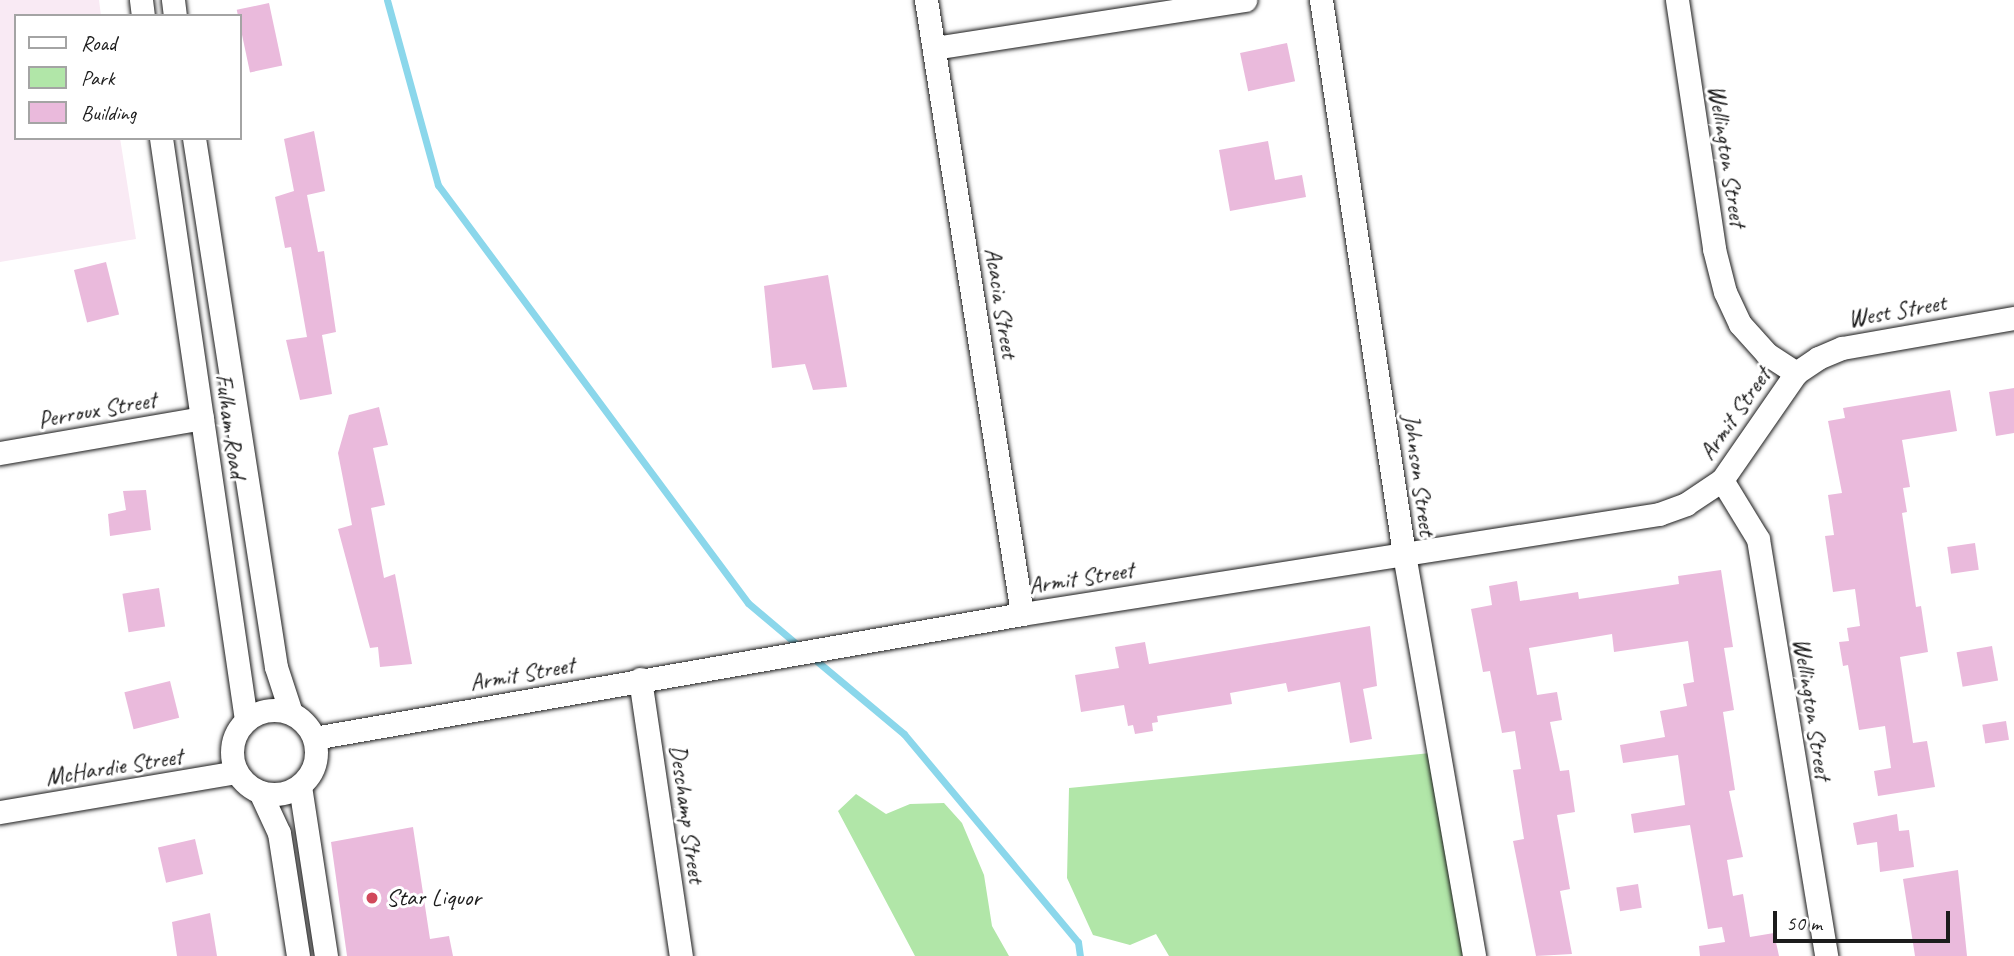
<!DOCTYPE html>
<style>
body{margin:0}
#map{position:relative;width:2014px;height:956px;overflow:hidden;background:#fff;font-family:Caveat,sans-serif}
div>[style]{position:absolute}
.built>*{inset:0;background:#f9eaf4}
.green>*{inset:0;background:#b1e6a8}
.stream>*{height:7px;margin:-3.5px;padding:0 3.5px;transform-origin:3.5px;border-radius:3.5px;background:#8bd7eb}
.building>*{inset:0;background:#eabadc;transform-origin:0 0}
.roads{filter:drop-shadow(0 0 2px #1c1c1c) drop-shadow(0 0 2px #1c1c1c)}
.minor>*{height:23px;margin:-11.5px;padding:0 11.5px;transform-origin:11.5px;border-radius:11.5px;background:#fff}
.minor>.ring{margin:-11.5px;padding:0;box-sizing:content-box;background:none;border:23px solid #fff;border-radius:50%}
.dots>*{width:19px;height:19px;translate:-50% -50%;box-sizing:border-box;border:4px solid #fff;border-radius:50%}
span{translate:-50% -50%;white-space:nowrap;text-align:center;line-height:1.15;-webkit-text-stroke:6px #fff;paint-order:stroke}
.street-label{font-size:24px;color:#1c1c1c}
.poi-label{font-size:24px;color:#1c1c1c}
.left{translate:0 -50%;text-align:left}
.legend{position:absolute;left:14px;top:14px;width:228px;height:126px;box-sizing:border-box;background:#fff;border:2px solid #a4a4a4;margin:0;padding:9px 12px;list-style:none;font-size:21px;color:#1c1c1c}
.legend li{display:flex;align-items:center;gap:14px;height:35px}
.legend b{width:35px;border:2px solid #a4a4a4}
.scale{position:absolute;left:1773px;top:911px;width:177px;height:32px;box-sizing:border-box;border:4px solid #1c1c1c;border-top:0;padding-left:9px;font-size:21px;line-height:24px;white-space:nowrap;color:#1c1c1c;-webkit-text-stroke:5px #fff;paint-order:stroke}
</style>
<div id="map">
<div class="built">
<i style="clip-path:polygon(0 0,99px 0,101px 16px,16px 16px,16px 138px,120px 138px,136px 239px,0 262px)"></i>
</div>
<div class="green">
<i style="clip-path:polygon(1431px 753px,1464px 956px,1169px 956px,1156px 934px,1130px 945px,1093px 935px,1067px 878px,1069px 788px)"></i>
<i style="clip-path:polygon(856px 794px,886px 814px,910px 804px,944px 803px,962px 823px,984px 875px,992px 926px,1009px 956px,915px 956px,838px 811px)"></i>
</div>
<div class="stream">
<i style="left:387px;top:0;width:192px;rotate:74.6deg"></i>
<i style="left:438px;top:185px;width:520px;rotate:53.44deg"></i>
<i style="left:748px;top:603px;width:68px;rotate:40.2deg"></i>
<i style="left:812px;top:657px;width:120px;rotate:39.9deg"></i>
<i style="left:904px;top:734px;width:271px;rotate:50.1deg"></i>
<i style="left:1078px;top:942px;width:14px;rotate:82deg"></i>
</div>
<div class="building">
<i style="left:269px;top:3px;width:64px;height:33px;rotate:78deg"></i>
<i style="left:1287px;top:43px;width:39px;height:48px;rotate:78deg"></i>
<i style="clip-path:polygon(314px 131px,325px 191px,307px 195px,318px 252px,324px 251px,336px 332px,322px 335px,332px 394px,300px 400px,286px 340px,307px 337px,291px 247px,285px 248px,275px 197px,294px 191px,284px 139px)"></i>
<i style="clip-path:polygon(1268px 141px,1275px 180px,1302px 175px,1306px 197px,1230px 211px,1219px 150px)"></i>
<i style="left:106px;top:262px;width:54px;height:33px;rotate:76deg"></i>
<i style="clip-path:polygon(828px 275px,847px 387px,813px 390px,805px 364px,772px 368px,764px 286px)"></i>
<i style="clip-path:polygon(2014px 388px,2014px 433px,1996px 436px,1989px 392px)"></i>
<i style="clip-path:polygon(1950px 390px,1957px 431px,1902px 440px,1910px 487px,1903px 488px,1907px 512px,1902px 513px,1916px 607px,1921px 606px,1928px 652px,1900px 657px,1913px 743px,1927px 741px,1935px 787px,1878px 796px,1874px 771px,1891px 768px,1885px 726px,1859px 730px,1848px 665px,1843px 666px,1839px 642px,1849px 641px,1847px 628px,1860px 626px,1855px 589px,1833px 592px,1825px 536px,1834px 535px,1828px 495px,1842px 493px,1828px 421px,1845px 418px,1843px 408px)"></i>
<i style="clip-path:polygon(379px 407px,388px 445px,373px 448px,385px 505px,371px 508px,384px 578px,395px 574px,412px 664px,380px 667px,378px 647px,370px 648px,338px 529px,352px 525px,338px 453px,349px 415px)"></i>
<i style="clip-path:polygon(146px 490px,151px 530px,110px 536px,108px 514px,126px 510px,123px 491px)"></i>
<i style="left:1975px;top:543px;width:27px;height:28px;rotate:82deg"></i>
<i style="clip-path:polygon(1721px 570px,1733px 647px,1724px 648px,1734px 710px,1723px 712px,1735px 790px,1729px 791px,1743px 857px,1727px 860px,1733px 896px,1743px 894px,1750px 937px,1774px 933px,1779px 956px,1700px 956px,1699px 946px,1725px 942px,1722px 927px,1708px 929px,1690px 825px,1634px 833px,1631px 814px,1685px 805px,1678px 755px,1623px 763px,1620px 745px,1665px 737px,1660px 711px,1687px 706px,1683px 684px,1694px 682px,1688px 641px,1614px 652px,1612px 634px,1529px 648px,1537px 695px,1557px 692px,1562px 720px,1550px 722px,1560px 771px,1569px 770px,1575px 812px,1557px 815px,1570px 889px,1560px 891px,1572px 954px,1536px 956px,1513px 841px,1524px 839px,1513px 770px,1521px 769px,1515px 731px,1502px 733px,1490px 671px,1483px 672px,1471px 609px,1492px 605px,1489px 586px,1517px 581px,1520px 601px,1578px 592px,1579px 599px,1679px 584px,1678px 576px)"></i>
<i style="left:159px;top:588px;width:39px;height:37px;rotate:81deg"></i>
<i style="clip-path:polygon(1370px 626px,1377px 686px,1363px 689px,1372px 739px,1350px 743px,1340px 682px,1288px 692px,1286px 683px,1230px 693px,1232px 704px,1157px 716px,1158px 722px,1152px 723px,1153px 731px,1135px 734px,1133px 725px,1128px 726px,1124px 705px,1081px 712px,1075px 675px,1119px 668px,1115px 647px,1145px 642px,1149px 664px)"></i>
<i style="left:1992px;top:646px;width:35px;height:36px;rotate:80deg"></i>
<i style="left:170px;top:681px;width:38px;height:47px;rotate:76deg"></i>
<i style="left:2006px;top:721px;width:19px;height:24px;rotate:81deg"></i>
<i style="clip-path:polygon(1897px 814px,1899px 831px,1909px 830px,1914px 867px,1880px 872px,1877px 842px,1857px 845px,1853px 823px)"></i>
<i style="clip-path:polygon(413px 827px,430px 939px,449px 936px,453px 956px,347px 956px,331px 842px)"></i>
<i style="left:195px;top:839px;width:36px;height:38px;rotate:77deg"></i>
<i style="clip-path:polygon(1958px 870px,1967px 956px,1915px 956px,1903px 879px)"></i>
<i style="left:1638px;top:884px;width:24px;height:22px;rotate:81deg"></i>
<i style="clip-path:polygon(210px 913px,217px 956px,177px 956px,172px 922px)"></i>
</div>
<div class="roads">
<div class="minor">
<i style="left:141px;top:0;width:16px;rotate:83deg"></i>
<i style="left:173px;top:0;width:16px;rotate:83deg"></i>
<i style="left:926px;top:0;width:621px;rotate:81.11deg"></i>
<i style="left:1321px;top:0;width:560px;rotate:81.48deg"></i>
<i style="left:1404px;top:554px;width:408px;rotate:80.1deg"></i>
<i style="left:1677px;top:0;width:252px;rotate:81.5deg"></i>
<i style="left:1714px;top:249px;width:44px;rotate:75.7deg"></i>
<i style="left:1725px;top:292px;width:35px;rotate:65deg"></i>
<i style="left:1740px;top:324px;width:40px;rotate:48deg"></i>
<i style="left:1767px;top:354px;width:35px;rotate:33deg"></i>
<i style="left:934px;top:48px;width:315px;rotate:-8.8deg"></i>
<i style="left:161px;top:138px;width:588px;rotate:81.69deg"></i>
<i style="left:194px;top:138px;width:535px;rotate:81.19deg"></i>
<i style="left:276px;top:667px;width:48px;rotate:71.9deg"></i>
<i style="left:0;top:453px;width:205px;rotate:-9.8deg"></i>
<i style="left:1722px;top:480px;width:69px;rotate:58.6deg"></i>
<i style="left:1758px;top:539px;width:423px;rotate:80.7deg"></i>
<i style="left:640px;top:679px;width:280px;rotate:81.6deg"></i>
<i class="ring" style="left:232px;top:710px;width:61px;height:61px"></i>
<i style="left:314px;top:738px;width:719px;rotate:-9.93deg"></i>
<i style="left:1022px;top:614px;width:645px;rotate:-8.92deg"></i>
<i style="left:1659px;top:514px;width:29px;rotate:-20deg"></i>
<i style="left:1686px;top:504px;width:43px;rotate:-33.7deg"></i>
<i style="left:1722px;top:480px;width:130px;rotate:-55.3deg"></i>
<i style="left:1796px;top:373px;width:27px;rotate:-34deg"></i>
<i style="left:1818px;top:358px;width:26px;rotate:-23deg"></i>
<i style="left:1842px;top:348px;width:175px;rotate:-9.9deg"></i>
<i style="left:300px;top:786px;width:172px;rotate:81.3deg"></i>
<i style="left:260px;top:792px;width:45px;rotate:65.1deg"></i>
<i style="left:279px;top:833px;width:124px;rotate:81.2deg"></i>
<i style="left:0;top:812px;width:239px;rotate:-9.6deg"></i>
</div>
</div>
<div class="dots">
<i style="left:372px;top:898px;background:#d1495b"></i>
</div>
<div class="street-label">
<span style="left:1727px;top:156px;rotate:81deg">Wellington Street</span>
<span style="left:1001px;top:303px;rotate:81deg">Acacia Street</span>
<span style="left:1897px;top:311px;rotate:-10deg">West Street</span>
<span style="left:97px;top:410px;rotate:-10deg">Perroux Street</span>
<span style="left:1735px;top:414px;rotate:-55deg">Armit Street</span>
<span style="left:230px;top:426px;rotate:82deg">Fulham Road</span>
<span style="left:1419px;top:475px;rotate:82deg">Johnson Street</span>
<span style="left:1081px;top:578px;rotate:-9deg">Armit Street</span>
<span style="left:522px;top:674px;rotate:-10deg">Armit Street</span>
<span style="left:1812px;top:709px;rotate:81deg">Wellington Street</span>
<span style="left:114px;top:767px;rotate:-9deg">McHardie Street</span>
<span style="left:687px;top:814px;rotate:82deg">Deschamp Street</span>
</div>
<div class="poi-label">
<span class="left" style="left:386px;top:898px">Star Liquor</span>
</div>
<ul class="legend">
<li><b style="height:9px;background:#fff"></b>Road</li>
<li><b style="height:19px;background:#b1e6a8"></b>Park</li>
<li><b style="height:19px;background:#eabadc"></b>Building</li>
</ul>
<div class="scale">50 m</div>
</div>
